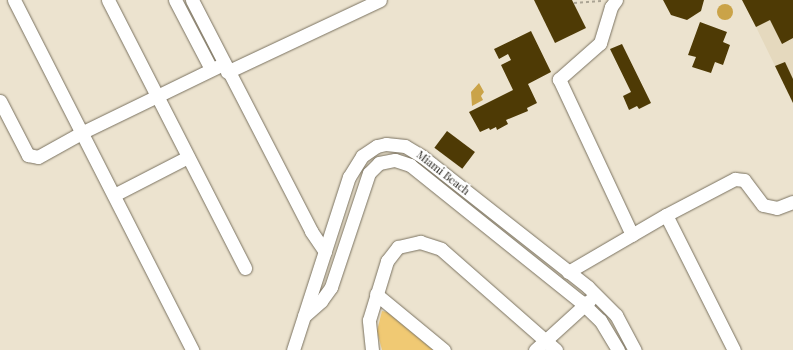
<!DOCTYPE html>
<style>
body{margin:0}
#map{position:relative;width:793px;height:350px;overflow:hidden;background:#ece3cf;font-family:"Playfair Display",serif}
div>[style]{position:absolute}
.built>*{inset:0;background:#e5d9be}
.green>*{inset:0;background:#f0c973}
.water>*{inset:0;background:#caa348}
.round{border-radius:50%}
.building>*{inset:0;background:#4e3a05;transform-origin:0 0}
.path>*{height:2px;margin-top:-1px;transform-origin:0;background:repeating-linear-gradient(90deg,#aba494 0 3px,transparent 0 6px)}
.roads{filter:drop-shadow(0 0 1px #7a7260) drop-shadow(0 0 1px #7a7260)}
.minor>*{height:13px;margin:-6.5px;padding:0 6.5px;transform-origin:6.5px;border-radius:6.5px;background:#fff}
span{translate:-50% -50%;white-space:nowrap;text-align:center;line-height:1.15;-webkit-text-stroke:4px #fff;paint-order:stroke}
.street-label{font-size:11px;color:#18150e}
</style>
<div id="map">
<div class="built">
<i style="clip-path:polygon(742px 0,793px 0,793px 103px,756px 27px)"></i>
</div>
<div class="green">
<i style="clip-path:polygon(382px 311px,387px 312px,433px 350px,382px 350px,377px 331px)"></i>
</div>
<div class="water">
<i class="round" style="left:717px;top:4px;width:16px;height:16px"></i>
<i style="clip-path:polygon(479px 83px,484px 92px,481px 96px,483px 100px,472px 106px,471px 92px)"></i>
</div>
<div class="building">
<i style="clip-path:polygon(534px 0,572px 0,586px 28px,555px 43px)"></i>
<i style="clip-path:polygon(663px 0,704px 0,701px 11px,687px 20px,671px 15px)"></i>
<i style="clip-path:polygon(742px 0,793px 0,793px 38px,782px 44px,770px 20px,756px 27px)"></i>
<i style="clip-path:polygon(700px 22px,727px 32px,723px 42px,730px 45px,723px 65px,715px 62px,711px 73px,692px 67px,696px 57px,688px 55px)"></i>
<i style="clip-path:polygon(531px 31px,551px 72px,528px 84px,537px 103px,527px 108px,528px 111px,506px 120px,508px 124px,497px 130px,496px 127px,490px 130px,489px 128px,480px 132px,469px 112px,513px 90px,501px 65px,511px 60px,508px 54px,499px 59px,494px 49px)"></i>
<i style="clip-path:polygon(622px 44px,651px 103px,639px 109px,637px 106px,629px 110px,623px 96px,631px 92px,610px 49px)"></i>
<i style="clip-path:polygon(785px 62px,793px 79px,793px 103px,775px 66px)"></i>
<i style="left:447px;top:131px;width:35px;height:21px;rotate:37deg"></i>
</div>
<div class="path">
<i style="left:574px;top:3px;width:27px;rotate:-4deg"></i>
</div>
<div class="roads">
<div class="minor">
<i style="left:14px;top:0;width:393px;rotate:63deg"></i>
<i style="left:108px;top:0;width:301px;rotate:62.9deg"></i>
<i style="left:175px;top:0;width:78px;rotate:62.4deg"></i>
<i style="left:192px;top:0;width:260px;rotate:62.7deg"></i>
<i style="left:311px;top:231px;width:25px;rotate:56deg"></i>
<i style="left:616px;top:0;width:9px;rotate:126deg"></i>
<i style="left:611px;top:7px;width:38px;rotate:107deg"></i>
<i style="left:600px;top:43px;width:55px;rotate:138.7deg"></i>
<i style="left:559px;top:79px;width:172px;rotate:64.9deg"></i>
<i style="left:227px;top:72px;width:169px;rotate:-25.2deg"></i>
<i style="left:0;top:101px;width:61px;rotate:62.6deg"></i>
<i style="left:28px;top:155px;width:10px;rotate:11deg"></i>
<i style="left:38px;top:157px;width:51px;rotate:-29.1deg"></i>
<i style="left:83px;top:132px;width:156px;rotate:-25.9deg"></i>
<i style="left:114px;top:195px;width:83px;rotate:-27.2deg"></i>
<i style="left:666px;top:215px;width:151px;rotate:63.3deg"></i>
<i style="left:568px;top:272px;width:113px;rotate:-30.2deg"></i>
<i style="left:666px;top:215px;width:78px;rotate:-27.6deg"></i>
<i style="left:735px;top:179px;width:9px;rotate:6deg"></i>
<i style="left:744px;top:180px;width:31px;rotate:53deg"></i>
<i style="left:763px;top:205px;width:14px;rotate:12deg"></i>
<i style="left:777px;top:208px;width:17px;rotate:-21deg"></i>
<i style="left:376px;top:294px;width:88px;rotate:39.5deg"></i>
<i style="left:304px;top:316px;width:23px;rotate:-41deg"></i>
<i style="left:321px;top:301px;width:17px;rotate:-54deg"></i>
<i style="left:331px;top:287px;width:120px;rotate:-71.6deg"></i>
<i style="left:369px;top:173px;width:14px;rotate:-45deg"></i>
<i style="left:379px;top:163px;width:16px;rotate:-11deg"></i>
<i style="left:395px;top:160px;width:16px;rotate:18deg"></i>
<i style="left:410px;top:165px;width:218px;rotate:38.7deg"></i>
<i style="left:580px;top:301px;width:28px;rotate:44deg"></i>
<i style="left:600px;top:320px;width:35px;rotate:59deg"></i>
<i style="left:293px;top:350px;width:182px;rotate:-72.1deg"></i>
<i style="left:349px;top:177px;width:25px;rotate:-58deg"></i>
<i style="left:362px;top:156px;width:18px;rotate:-34deg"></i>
<i style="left:377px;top:146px;width:9px;rotate:-13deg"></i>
<i style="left:386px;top:144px;width:19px;rotate:6deg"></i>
<i style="left:405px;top:146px;width:21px;rotate:31deg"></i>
<i style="left:423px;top:157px;width:210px;rotate:38.2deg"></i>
<i style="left:588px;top:287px;width:40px;rotate:45deg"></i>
<i style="left:616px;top:315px;width:40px;rotate:62deg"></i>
<i style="left:372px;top:350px;width:30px;rotate:-96deg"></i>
<i style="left:369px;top:320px;width:62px;rotate:-73deg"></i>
<i style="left:387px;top:261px;width:18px;rotate:-52deg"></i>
<i style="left:398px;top:247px;width:23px;rotate:-13deg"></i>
<i style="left:420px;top:242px;width:22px;rotate:18deg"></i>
<i style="left:441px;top:249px;width:153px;rotate:41.3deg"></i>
<i style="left:535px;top:350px;width:74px;rotate:-42.3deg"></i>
</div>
</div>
<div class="street-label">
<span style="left:443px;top:173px;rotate:38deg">Miami Beach</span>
</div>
</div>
